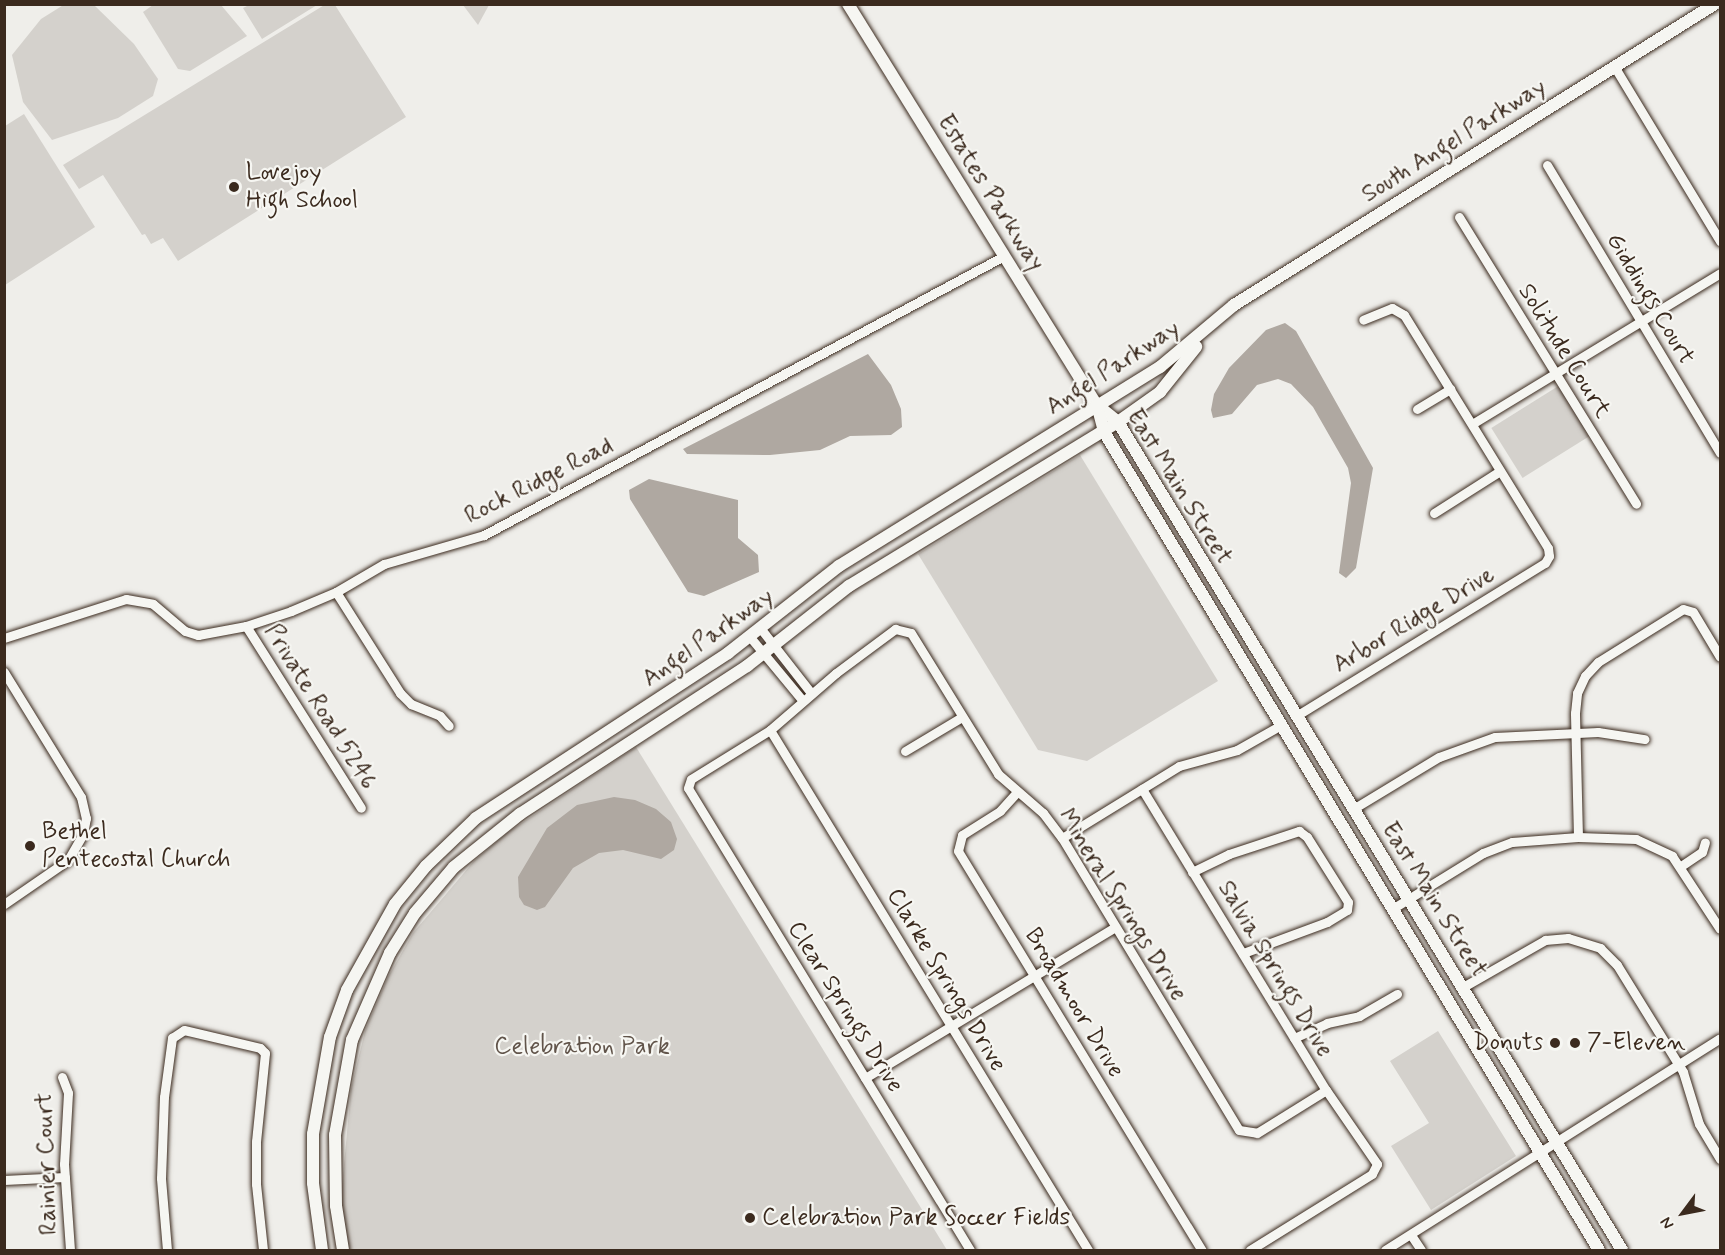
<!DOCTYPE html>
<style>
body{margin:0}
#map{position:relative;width:1725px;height:1255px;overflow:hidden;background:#efeeea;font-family:Mynerve,sans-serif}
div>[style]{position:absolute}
.green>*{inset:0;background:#d4d1cc;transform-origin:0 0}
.water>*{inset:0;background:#afa8a1}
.roads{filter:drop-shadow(0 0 2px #3b2a1e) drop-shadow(0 0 2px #3b2a1e)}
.minor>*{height:9px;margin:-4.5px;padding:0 4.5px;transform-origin:4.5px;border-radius:4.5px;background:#f6f6f2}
.major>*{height:12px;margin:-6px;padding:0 6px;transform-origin:6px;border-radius:6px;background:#f6f6f2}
.dots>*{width:16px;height:16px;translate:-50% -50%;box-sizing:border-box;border:3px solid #f6f6f2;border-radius:50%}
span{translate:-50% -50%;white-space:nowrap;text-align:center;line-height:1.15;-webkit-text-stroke:4.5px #f6f6f2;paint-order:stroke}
.street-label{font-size:24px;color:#3b2a1e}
.poi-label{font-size:24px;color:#3b2a1e}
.left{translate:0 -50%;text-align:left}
.right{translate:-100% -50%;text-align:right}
.park-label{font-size:24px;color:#61544a}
.frame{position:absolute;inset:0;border:6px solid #3b2a1e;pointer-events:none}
.north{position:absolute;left:1653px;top:1183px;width:60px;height:60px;-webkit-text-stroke:4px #f6f6f2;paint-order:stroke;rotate:238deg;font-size:16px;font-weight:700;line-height:24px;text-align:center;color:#3b2a1e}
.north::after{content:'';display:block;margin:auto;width:21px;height:27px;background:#3b2a1e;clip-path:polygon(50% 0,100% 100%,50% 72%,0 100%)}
</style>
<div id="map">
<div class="green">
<i style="clip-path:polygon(65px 4px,94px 5px,134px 44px,158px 79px,153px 96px,118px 118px,52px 140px,23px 102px,12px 55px,41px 19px)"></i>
<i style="clip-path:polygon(326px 4px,335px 5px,406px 117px,178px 261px,163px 238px,151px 244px,145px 234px,142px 235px,103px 175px,79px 189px,63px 165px)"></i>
<i style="clip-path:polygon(153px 5px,221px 5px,247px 36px,190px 71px,178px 69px,143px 12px)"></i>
<i style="clip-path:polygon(249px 5px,249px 4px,317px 5px,262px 39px,243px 8px)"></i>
<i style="clip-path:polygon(463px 5px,489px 5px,478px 25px)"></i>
<i style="clip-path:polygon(24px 114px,95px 227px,5px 285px,5px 126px)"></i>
<i style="left:1560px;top:385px;width:59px;height:81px;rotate:58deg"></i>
<i style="clip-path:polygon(1080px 455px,1218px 681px,1087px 761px,1038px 750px,918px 554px)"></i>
<i style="clip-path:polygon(636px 747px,947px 1250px,348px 1250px,341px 1197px,351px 1089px,365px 1031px,388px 977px,413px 933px,474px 861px,507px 833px)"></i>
<i style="clip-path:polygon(1438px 1031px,1516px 1156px,1431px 1210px,1391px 1146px,1429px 1123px,1390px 1061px)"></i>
</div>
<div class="water">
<i style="clip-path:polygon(1285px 323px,1296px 331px,1373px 468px,1356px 568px,1346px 578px,1339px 573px,1351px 483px,1348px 468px,1313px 407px,1291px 384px,1278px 379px,1257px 385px,1232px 414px,1213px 418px,1211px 410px,1214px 394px,1229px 368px,1266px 330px)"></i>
<i style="clip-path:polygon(868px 354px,891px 385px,901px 409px,902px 427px,891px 435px,850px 436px,820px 450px,770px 455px,687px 454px,683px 449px)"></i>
<i style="clip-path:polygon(649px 479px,738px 500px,738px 538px,758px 555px,759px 572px,704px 596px,688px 592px,630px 499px,629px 490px)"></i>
<i style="clip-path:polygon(614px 797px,635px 800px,656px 809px,671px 822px,677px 839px,674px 850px,661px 859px,623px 850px,599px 853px,573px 868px,545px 907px,537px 910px,524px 905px,519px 897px,518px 877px,547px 828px,577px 805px)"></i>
</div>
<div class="roads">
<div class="minor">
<i style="left:1614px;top:66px;width:205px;rotate:58.8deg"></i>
<i style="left:1547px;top:165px;width:336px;rotate:59deg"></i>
<i style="left:1459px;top:217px;width:337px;rotate:58.3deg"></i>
<i style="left:1417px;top:409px;width:39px;rotate:-31deg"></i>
<i style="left:1472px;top:424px;width:290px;rotate:-31.3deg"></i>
<i style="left:1434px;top:513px;width:78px;rotate:-32.5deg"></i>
<i style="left:336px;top:592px;width:120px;rotate:57.6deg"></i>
<i style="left:400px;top:693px;width:16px;rotate:45deg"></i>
<i style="left:411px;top:704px;width:31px;rotate:22deg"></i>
<i style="left:440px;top:716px;width:13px;rotate:48deg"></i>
<i style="left:246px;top:626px;width:215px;rotate:57.7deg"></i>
<i style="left:761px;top:629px;width:81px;rotate:52deg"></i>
<i style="left:750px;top:637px;width:83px;rotate:50.4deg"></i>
<i style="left:4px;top:638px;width:128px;rotate:-17.7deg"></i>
<i style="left:126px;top:599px;width:27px;rotate:10deg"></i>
<i style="left:153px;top:604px;width:42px;rotate:40.2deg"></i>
<i style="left:185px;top:631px;width:14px;rotate:17deg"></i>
<i style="left:198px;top:635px;width:49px;rotate:-10.6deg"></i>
<i style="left:246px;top:626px;width:47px;rotate:-18.4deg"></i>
<i style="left:291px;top:611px;width:49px;rotate:-22.9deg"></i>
<i style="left:336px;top:592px;width:56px;rotate:-30.3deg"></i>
<i style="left:384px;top:564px;width:104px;rotate:-16.2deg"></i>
<i style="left:484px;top:535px;width:590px;rotate:-28.22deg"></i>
<i style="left:4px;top:672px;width:147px;rotate:58.4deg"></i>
<i style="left:81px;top:797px;width:22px;rotate:77deg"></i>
<i style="left:86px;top:818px;width:16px;rotate:101deg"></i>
<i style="left:83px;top:834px;width:30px;rotate:120deg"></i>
<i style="left:68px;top:860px;width:78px;rotate:145.5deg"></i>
<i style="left:1296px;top:716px;width:292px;rotate:-31.6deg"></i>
<i style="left:1545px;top:563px;width:8px;rotate:-60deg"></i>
<i style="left:1549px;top:556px;width:8px;rotate:-97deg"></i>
<i style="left:1548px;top:548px;width:274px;rotate:-121.7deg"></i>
<i style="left:1404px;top:315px;width:14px;rotate:-150deg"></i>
<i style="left:1392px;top:308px;width:31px;rotate:158deg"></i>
<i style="left:770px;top:730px;width:610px;rotate:58.55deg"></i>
<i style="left:905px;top:751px;width:66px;rotate:-30.8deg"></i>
<i style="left:1142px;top:789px;width:353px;rotate:58.6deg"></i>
<i style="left:1326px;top:1090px;width:90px;rotate:55.4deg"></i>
<i style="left:1377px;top:1164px;width:11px;rotate:117deg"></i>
<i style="left:1372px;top:1174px;width:144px;rotate:148.1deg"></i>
<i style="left:1017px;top:792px;width:25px;rotate:132deg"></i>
<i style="left:1000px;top:811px;width:45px;rotate:147.7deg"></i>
<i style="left:962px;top:835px;width:16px;rotate:104deg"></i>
<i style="left:958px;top:851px;width:468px;rotate:58.6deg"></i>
<i style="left:1353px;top:809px;width:100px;rotate:-31.2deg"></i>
<i style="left:1439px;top:757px;width:59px;rotate:-19.7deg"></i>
<i style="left:1495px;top:737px;width:103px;rotate:-2.8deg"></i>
<i style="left:1598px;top:732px;width:47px;rotate:8.7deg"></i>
<i style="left:1578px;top:837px;width:124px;rotate:-91.4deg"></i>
<i style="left:1575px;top:713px;width:20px;rotate:-84deg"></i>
<i style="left:1577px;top:693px;width:19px;rotate:-65deg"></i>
<i style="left:1585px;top:676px;width:19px;rotate:-47deg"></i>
<i style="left:1598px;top:662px;width:100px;rotate:-31.9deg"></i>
<i style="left:1683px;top:609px;width:10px;rotate:17deg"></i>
<i style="left:1693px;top:612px;width:52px;rotate:59deg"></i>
<i style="left:1062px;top:838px;width:137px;rotate:-31.6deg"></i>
<i style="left:1179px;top:766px;width:60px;rotate:-15.4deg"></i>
<i style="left:1237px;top:750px;width:51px;rotate:-29.6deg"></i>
<i style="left:1681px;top:866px;width:25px;rotate:-34deg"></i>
<i style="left:1702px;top:852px;width:10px;rotate:-73deg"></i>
<i style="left:1192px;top:872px;width:41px;rotate:-25.9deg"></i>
<i style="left:1229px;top:854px;width:74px;rotate:-18.2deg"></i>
<i style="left:1299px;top:831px;width:10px;rotate:37deg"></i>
<i style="left:1307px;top:837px;width:77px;rotate:57.8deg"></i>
<i style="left:1348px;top:902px;width:8px;rotate:97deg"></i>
<i style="left:1347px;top:910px;width:23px;rotate:149deg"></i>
<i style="left:1327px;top:922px;width:90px;rotate:159.7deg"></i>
<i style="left:1392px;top:909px;width:107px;rotate:-31.6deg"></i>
<i style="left:1483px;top:853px;width:31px;rotate:-21deg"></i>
<i style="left:1512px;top:842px;width:66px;rotate:-4.3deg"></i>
<i style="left:1578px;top:837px;width:58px;rotate:2deg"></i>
<i style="left:1636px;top:839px;width:40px;rotate:25deg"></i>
<i style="left:1672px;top:856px;width:87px;rotate:56.7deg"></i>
<i style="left:1463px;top:987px;width:95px;rotate:-29.8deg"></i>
<i style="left:1545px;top:940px;width:23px;rotate:-5deg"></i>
<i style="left:1568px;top:938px;width:34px;rotate:17deg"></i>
<i style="left:1600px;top:948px;width:24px;rotate:45deg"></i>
<i style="left:1617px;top:965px;width:126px;rotate:58.3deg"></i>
<i style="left:1683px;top:1072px;width:54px;rotate:72.9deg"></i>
<i style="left:1699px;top:1124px;width:41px;rotate:59deg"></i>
<i style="left:1294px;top:1038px;width:36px;rotate:-24deg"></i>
<i style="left:1327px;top:1023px;width:33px;rotate:-12deg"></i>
<i style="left:1359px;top:1016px;width:44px;rotate:-30.1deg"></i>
<i style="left:62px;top:1077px;width:17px;rotate:69deg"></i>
<i style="left:68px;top:1093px;width:71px;rotate:93.2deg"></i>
<i style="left:64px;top:1164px;width:86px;rotate:86deg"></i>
<i style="left:865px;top:1078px;width:292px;rotate:-31.1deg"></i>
<i style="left:4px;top:1180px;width:61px;rotate:-2.8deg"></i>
<i style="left:1411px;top:1235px;width:18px;rotate:56deg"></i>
<i style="left:167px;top:1250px;width:72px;rotate:-94.8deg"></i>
<i style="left:161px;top:1178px;width:81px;rotate:-87.9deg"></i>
<i style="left:164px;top:1097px;width:60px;rotate:-82.3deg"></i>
<i style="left:172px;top:1038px;width:14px;rotate:-34deg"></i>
<i style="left:184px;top:1030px;width:78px;rotate:13.3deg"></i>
<i style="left:260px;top:1048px;width:7px;rotate:45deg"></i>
<i style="left:265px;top:1053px;width:89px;rotate:95.8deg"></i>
<i style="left:256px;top:1142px;width:42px;rotate:90deg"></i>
<i style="left:256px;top:1184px;width:66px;rotate:83.9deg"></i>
<i style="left:970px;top:1250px;width:541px;rotate:-121.4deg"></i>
<i style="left:688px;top:788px;width:9px;rotate:-72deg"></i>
<i style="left:691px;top:779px;width:93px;rotate:-31.8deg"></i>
<i style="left:770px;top:730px;width:87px;rotate:-40.8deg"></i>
<i style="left:836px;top:673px;width:74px;rotate:-36.7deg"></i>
<i style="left:895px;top:629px;width:16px;rotate:14deg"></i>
<i style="left:911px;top:633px;width:166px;rotate:58.3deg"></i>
<i style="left:998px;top:774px;width:60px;rotate:40.9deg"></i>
<i style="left:1043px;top:813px;width:31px;rotate:53deg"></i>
<i style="left:1062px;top:838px;width:341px;rotate:58.8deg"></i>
<i style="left:1239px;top:1130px;width:18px;rotate:9deg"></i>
<i style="left:1257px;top:1133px;width:81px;rotate:-31.9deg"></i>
<i style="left:1385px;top:1250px;width:396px;rotate:-32.3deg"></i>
</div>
<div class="major">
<i style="left:848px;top:4px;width:472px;rotate:58.2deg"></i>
<i style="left:1097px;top:405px;width:27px;rotate:39deg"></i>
<i style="left:1118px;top:422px;width:969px;rotate:58.67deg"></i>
<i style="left:1097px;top:405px;width:28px;rotate:75deg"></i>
<i style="left:1104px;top:432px;width:956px;rotate:58.82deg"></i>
<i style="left:322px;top:1250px;width:68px;rotate:-97.7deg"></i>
<i style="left:313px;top:1183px;width:49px;rotate:-90deg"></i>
<i style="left:313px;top:1134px;width:98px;rotate:-80.1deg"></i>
<i style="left:330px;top:1037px;width:50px;rotate:-70.1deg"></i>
<i style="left:347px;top:990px;width:98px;rotate:-60.8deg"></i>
<i style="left:395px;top:904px;width:49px;rotate:-50.8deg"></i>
<i style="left:426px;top:866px;width:69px;rotate:-43.8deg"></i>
<i style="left:476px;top:818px;width:301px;rotate:-33.2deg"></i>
<i style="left:728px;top:653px;width:141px;rotate:-38.1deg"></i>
<i style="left:839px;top:566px;width:378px;rotate:-31.8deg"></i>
<i style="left:1160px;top:367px;width:97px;rotate:-40deg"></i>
<i style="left:1234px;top:305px;width:567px;rotate:-32.04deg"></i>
<i style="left:343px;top:1250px;width:45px;rotate:-99deg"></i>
<i style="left:336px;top:1206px;width:71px;rotate:-90.8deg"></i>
<i style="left:335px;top:1135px;width:97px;rotate:-79.9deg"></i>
<i style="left:352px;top:1040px;width:95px;rotate:-66.4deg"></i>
<i style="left:390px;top:953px;width:47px;rotate:-58deg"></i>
<i style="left:415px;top:913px;width:60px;rotate:-49.7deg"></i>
<i style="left:454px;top:867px;width:85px;rotate:-38.8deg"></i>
<i style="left:520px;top:814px;width:271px;rotate:-33.1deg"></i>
<i style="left:747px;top:666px;width:130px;rotate:-38.1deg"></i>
<i style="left:849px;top:586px;width:315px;rotate:-31.4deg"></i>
<i style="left:1118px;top:422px;width:52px;rotate:-35.5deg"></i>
<i style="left:1160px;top:392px;width:58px;rotate:-51.3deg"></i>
</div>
</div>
<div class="dots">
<i style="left:234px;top:187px;background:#3b2a1e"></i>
<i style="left:30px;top:846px;background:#3b2a1e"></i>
<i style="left:1555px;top:1043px;background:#3b2a1e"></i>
<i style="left:1575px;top:1043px;background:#3b2a1e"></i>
<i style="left:750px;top:1218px;background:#3b2a1e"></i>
</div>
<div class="street-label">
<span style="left:1454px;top:141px;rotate:-32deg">South Angel Parkway</span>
<span style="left:990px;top:193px;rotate:58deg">Estates Parkway</span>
<span style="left:1650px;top:299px;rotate:59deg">Giddings Court</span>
<span style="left:1564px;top:351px;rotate:58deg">Solitude Court</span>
<span style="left:1113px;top:368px;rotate:-33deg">Angel Parkway</span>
<span style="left:539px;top:481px;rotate:-27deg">Rock Ridge Road</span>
<span style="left:1179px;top:487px;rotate:58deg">East Main Street</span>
<span style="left:1414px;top:620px;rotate:-31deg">Arbor Ridge Drive</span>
<span style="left:708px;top:638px;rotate:-35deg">Angel Parkway</span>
<span style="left:320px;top:707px;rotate:58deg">Private Road 5246</span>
<span style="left:1434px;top:900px;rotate:58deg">East Main Street</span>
<span style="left:1122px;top:905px;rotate:58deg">Mineral Springs Drive</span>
<span style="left:1275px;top:969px;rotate:59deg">Salvia Springs Drive</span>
<span style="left:946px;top:980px;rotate:59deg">Clarke Springs Drive</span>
<span style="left:1074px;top:1003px;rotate:59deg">Broadmoor Drive</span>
<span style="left:845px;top:1007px;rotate:58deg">Clear Springs Drive</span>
<span style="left:47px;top:1164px;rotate:-92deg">Rainier Court</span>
</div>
<div class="poi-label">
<span class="left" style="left:246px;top:187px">Lovejoy<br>High School</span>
<span class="left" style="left:42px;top:846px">Bethel<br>Pentecostal Church</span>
<span class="right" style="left:1543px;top:1043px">Donuts</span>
<span class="left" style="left:1587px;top:1043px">7-Eleven</span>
<span class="left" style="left:762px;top:1218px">Celebration Park Soccer Fields</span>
</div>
<div class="park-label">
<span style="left:582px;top:1047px">Celebration Park</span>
</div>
<div class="frame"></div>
<div class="north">N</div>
</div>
